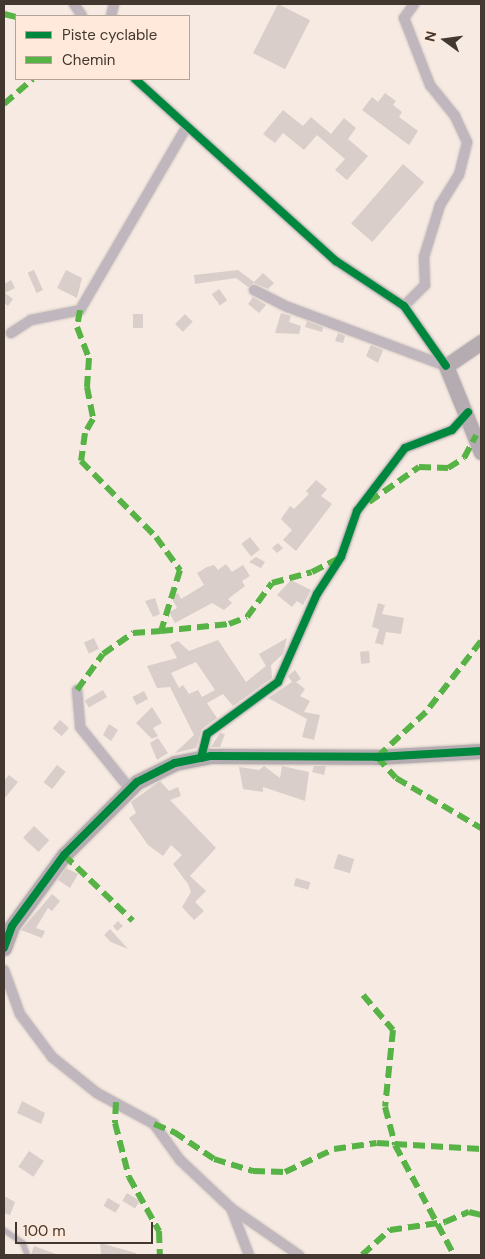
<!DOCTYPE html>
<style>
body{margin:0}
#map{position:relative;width:485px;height:1259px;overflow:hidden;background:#f6eae2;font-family:"DM Sans",sans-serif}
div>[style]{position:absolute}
.building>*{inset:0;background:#d9cec9;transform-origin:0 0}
.roads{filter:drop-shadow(0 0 1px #d0c7c0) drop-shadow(0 0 1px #d0c7c0)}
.lane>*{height:5px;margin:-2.5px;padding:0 2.5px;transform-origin:2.5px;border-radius:2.5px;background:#c0b6bd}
.street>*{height:10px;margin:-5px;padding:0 5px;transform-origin:5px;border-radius:5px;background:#c0b6bd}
.secondary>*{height:15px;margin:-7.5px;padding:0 7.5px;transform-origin:7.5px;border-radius:7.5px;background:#b5acb2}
.quiet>*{height:6px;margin-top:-3px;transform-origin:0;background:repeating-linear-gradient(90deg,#57b346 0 12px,transparent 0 18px)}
.cycleway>*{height:8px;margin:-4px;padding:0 4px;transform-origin:4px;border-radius:4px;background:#00873e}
span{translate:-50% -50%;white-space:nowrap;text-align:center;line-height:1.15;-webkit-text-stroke:4px #fee9da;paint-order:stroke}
.frame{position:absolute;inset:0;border:5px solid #423830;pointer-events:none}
.legend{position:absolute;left:15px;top:15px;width:175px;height:65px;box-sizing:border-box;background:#fee9da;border:1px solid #b3a296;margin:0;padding:6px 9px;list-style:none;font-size:15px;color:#423830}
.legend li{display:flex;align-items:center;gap:10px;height:25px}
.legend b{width:25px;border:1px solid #b3a296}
.north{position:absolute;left:420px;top:15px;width:50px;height:50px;-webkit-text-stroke:4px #fee9da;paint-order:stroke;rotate:284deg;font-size:14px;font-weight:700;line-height:20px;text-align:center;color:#423830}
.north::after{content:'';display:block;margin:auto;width:18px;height:22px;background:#423830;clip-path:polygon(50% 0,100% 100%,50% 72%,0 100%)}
.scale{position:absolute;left:15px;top:1222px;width:138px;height:22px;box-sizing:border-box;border:2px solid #423830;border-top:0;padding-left:6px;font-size:15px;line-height:18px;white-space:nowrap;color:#423830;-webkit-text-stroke:4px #fee9da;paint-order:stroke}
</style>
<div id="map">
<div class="building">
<i style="left:278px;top:4px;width:36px;height:55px;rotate:27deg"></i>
<i style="clip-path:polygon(385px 93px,396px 101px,393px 105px,402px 112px,399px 117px,418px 131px,409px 145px,362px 110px,372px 97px,378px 102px)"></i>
<i style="clip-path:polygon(283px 110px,303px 126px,311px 117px,331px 134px,344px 118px,356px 128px,348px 139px,368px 156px,347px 180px,335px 170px,345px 159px,317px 135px,304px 150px,283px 133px,275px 143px,263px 134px)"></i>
<i style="left:403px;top:164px;width:28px;height:79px;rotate:41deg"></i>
<i style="left:34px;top:270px;width:22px;height:7px;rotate:66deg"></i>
<i style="clip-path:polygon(66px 270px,82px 278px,77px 298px,57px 288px)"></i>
<i style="clip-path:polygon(238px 270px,254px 282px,263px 273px,274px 283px,268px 289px,254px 283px,248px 287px,236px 278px,195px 284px,194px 275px)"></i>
<i style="clip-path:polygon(11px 280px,15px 288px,5px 293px,13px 299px,8px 306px,4px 303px,4px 284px)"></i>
<i style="left:219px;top:289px;width:14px;height:9px;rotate:54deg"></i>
<i style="clip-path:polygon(253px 297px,266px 305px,259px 313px,248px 304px)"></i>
<i style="clip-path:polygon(281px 313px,291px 316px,289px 322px,301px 326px,299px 334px,275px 333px)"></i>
<i style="left:133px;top:314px;width:10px;height:14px"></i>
<i style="left:185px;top:314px;width:11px;height:14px;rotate:45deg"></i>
<i style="clip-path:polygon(307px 321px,323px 327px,322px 332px,305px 327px)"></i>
<i style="clip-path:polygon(338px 333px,345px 336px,343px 343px,335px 341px)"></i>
<i style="clip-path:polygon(371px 345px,383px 350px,378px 363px,366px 356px)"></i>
<i style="clip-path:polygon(316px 480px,327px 489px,321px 496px,332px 504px,296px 551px,283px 540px,292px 530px,281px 519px,290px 506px,294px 509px,309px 494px,306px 491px)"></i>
<i style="left:250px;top:537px;width:16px;height:11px;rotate:52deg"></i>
<i style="clip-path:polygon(278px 543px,283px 548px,277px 553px,272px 548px)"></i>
<i style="clip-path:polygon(256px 557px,265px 562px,261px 568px,249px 562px)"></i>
<i style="clip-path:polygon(226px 564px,232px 572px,243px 565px,250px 576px,242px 581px,245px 586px,228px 599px,232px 603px,224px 610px,212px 603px,175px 623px,169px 612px,177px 608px,171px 597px,178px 593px,181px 599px,204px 585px,197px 573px,207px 567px,214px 565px,218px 570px)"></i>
<i style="clip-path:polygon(291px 580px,311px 590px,303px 605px,297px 601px,292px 607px,277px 595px)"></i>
<i style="clip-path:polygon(155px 598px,160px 614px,153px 617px,145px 601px)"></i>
<i style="clip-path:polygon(378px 603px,385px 605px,382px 614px,404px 618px,401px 634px,386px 632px,383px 645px,375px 643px,379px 629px,372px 627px)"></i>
<i style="left:94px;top:638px;width:12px;height:11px;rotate:66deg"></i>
<i style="clip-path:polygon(evenodd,287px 638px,283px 654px,271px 665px,272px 678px,233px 706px,223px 694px,207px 703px,217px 718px,202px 729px,196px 748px,175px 753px,194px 735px,170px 687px,157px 688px,147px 666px,177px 658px,170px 645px,178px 641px,189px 651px,218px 640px,246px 682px,266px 666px,259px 654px,287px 638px,196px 662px,215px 690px,202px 697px,198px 690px,189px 694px,183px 685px,179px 688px,171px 673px,196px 662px)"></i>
<i style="left:369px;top:651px;width:12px;height:9px;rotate:85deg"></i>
<i style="clip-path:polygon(295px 670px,301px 679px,296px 682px,305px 689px,300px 696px,310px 701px,304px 712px,320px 715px,314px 740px,302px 737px,307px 719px,268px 698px,292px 682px,288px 676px)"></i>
<i style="left:103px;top:690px;width:8px;height:21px;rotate:60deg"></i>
<i style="left:144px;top:691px;width:9px;height:13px;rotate:63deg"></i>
<i style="clip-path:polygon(152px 707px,162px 723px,153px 728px,158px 736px,152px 739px,136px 723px)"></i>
<i style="left:60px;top:720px;width:12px;height:11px;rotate:42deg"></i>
<i style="clip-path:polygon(109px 724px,118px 730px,111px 741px,103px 735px)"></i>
<i style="clip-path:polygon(220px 733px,225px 734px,220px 747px,211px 747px)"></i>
<i style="clip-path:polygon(158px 738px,168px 753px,157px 760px,150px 743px)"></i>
<i style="left:57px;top:765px;width:11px;height:22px;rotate:38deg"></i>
<i style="clip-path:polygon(264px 766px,280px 778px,282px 766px,309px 772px,305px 801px,263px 787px,263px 792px,243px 789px,239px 767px,259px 770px)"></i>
<i style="clip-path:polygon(314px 766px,326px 766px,324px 775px,312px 772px)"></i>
<i style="clip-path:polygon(9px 775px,18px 782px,4px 799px,4px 781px)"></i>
<i style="clip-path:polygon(160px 781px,169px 791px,178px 787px,181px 796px,170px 800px,216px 848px,190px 876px,206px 891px,195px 902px,204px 911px,194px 920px,182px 907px,191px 892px,188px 884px,173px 864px,182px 855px,171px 845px,163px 856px,148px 845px,129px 818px,136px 813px,131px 802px)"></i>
<i style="left:34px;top:826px;width:21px;height:16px;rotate:43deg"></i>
<i style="left:338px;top:854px;width:17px;height:15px;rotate:17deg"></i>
<i style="clip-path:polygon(66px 868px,78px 874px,70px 888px,58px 880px)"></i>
<i style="left:296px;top:878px;width:15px;height:8px;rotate:16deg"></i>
<i style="clip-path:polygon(52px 894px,60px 901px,52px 911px,48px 908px,36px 928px,45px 931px,42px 938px,21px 930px)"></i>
<i style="clip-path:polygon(118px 921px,123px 926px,117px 931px,113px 926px)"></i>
<i style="clip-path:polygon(110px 929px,128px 949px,111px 942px,104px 935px)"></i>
<i style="clip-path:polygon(22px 1101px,45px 1113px,41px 1124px,17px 1113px)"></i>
<i style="left:29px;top:1151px;width:18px;height:19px;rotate:34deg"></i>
<i style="left:127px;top:1193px;width:15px;height:9px;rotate:32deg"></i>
<i style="clip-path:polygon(4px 1196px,15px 1202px,10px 1215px,4px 1213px)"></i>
<i style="left:108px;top:1198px;width:14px;height:9px;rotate:30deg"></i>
<i style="clip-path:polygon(100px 1243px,136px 1253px,136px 1255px,101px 1255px)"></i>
<i style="clip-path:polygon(34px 1246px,56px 1254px,56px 1255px,31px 1255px)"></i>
</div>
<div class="roads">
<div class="lane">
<i style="left:4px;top:1230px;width:22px;rotate:34deg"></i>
<i style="left:22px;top:1242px;width:14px;rotate:69deg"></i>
</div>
<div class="street">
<i style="left:74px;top:4px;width:14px;rotate:56deg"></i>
<i style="left:111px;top:16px;width:12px;rotate:-76deg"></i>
<i style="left:135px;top:79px;width:271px;rotate:42.2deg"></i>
<i style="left:336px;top:261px;width:82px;rotate:33.5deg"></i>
<i style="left:404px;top:306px;width:73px;rotate:55deg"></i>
<i style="left:254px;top:290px;width:38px;rotate:27deg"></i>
<i style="left:288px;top:307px;width:169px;rotate:20.5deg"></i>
<i style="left:404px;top:306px;width:30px;rotate:-45deg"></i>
<i style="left:425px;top:285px;width:28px;rotate:-92deg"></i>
<i style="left:424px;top:257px;width:54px;rotate:-72.9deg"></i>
<i style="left:440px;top:205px;width:36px;rotate:-58deg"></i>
<i style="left:459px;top:175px;width:34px;rotate:-76deg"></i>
<i style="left:467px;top:142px;width:29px;rotate:-115deg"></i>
<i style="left:455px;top:116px;width:40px;rotate:-129deg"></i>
<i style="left:430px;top:85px;width:72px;rotate:-111.2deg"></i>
<i style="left:404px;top:18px;width:17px;rotate:-54deg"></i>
<i style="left:11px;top:333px;width:24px;rotate:-33deg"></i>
<i style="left:31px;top:320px;width:50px;rotate:-11.5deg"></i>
<i style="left:80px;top:310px;width:211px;rotate:-59.8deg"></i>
<i style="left:77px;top:690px;width:37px;rotate:85deg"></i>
<i style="left:80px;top:727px;width:80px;rotate:51.1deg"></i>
<i style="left:201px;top:758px;width:25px;rotate:-76deg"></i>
<i style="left:207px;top:734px;width:88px;rotate:-36.2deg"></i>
<i style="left:278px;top:682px;width:96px;rotate:-66.1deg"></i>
<i style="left:317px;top:594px;width:44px;rotate:-57deg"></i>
<i style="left:341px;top:557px;width:49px;rotate:-70.8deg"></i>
<i style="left:357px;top:511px;width:79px;rotate:-52.7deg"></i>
<i style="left:405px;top:448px;width:50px;rotate:-21deg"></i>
<i style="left:452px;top:430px;width:24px;rotate:-48deg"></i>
<i style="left:4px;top:970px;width:47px;rotate:70deg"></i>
<i style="left:20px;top:1014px;width:54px;rotate:53.3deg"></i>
<i style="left:52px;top:1057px;width:58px;rotate:38.7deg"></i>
<i style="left:97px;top:1093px;width:65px;rotate:28.5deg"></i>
<i style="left:154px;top:1124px;width:44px;rotate:54.2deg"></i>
<i style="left:180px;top:1160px;width:70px;rotate:43.3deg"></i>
<i style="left:231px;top:1208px;width:83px;rotate:34.7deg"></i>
<i style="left:231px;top:1208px;width:50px;rotate:69deg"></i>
</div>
<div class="secondary">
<i style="left:481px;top:342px;width:42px;rotate:145.6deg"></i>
<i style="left:446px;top:366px;width:93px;rotate:67.9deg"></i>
<i style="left:4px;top:948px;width:23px;rotate:-70deg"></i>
<i style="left:12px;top:926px;width:88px;rotate:-53.8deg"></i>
<i style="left:64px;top:855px;width:103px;rotate:-45deg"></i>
<i style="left:137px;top:782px;width:42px;rotate:-26.6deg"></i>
<i style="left:175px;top:763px;width:37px;rotate:-11deg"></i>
<i style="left:211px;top:756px;width:166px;rotate:0.3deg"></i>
<i style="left:377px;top:757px;width:104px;rotate:-3.3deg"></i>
</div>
</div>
<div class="quiet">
<i style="left:4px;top:14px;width:12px;rotate:14deg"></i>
<i style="left:4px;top:104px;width:38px;rotate:-41deg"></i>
<i style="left:80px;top:310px;width:17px;rotate:100deg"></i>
<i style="left:77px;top:327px;width:33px;rotate:69deg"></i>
<i style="left:89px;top:358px;width:29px;rotate:94deg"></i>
<i style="left:87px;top:387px;width:33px;rotate:79deg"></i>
<i style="left:93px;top:419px;width:16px;rotate:120deg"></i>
<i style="left:85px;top:433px;width:28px;rotate:98deg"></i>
<i style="left:81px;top:461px;width:107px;rotate:45.4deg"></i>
<i style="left:156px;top:537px;width:41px;rotate:54deg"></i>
<i style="left:180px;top:570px;width:64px;rotate:107.3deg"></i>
<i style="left:161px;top:631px;width:68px;rotate:-5.9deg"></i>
<i style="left:229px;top:624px;width:19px;rotate:-21deg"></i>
<i style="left:247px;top:617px;width:42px;rotate:-53.7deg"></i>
<i style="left:272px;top:583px;width:41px;rotate:-15.4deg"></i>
<i style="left:312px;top:572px;width:30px;rotate:-27deg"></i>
<i style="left:369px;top:502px;width:61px;rotate:-35deg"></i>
<i style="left:419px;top:467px;width:29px;rotate:2deg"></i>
<i style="left:448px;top:468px;width:19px;rotate:-32deg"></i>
<i style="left:464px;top:458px;width:26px;rotate:-62deg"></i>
<i style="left:481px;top:641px;width:90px;rotate:127.8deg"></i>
<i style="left:426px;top:712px;width:67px;rotate:137.4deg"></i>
<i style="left:377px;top:757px;width:28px;rotate:48deg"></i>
<i style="left:396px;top:778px;width:99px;rotate:30.5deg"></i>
<i style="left:77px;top:690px;width:44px;rotate:-54.2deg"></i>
<i style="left:103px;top:654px;width:37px;rotate:-35deg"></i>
<i style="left:133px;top:633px;width:28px;rotate:-4deg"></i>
<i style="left:64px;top:855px;width:95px;rotate:43.7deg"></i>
<i style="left:363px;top:995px;width:46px;rotate:49.4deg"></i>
<i style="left:393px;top:1030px;width:77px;rotate:95.9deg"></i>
<i style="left:385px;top:1107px;width:39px;rotate:75deg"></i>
<i style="left:395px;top:1145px;width:125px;rotate:61.8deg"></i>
<i style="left:116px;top:1102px;width:21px;rotate:93deg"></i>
<i style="left:115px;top:1123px;width:56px;rotate:75.5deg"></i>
<i style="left:129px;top:1177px;width:62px;rotate:60.9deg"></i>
<i style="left:159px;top:1231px;width:24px;rotate:88deg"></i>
<i style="left:154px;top:1124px;width:22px;rotate:22deg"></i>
<i style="left:174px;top:1132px;width:48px;rotate:34deg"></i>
<i style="left:214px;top:1159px;width:41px;rotate:17.1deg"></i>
<i style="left:253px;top:1171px;width:32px;rotate:2deg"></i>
<i style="left:285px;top:1172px;width:54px;rotate:-25.1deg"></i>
<i style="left:334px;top:1149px;width:43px;rotate:-7.9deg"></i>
<i style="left:377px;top:1143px;width:104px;rotate:3.3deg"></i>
<i style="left:362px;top:1255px;width:38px;rotate:-42deg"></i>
<i style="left:390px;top:1230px;width:56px;rotate:-8.3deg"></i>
<i style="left:445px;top:1222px;width:26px;rotate:-23deg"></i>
<i style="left:469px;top:1212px;width:12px;rotate:14deg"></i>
</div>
<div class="cycleway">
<i style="left:135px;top:79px;width:271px;rotate:42.2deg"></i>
<i style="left:336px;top:261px;width:82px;rotate:33.5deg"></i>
<i style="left:404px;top:306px;width:73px;rotate:55deg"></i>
<i style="left:201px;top:758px;width:25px;rotate:-76deg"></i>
<i style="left:207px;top:734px;width:88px;rotate:-36.2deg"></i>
<i style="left:278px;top:682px;width:96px;rotate:-66.1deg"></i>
<i style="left:317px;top:594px;width:44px;rotate:-57deg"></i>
<i style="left:341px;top:557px;width:49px;rotate:-70.8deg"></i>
<i style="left:357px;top:511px;width:79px;rotate:-52.7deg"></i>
<i style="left:405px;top:448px;width:50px;rotate:-21deg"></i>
<i style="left:452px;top:430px;width:24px;rotate:-48deg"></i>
<i style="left:4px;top:948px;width:23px;rotate:-70deg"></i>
<i style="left:12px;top:926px;width:88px;rotate:-53.8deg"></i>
<i style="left:64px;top:855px;width:103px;rotate:-45deg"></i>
<i style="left:137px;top:782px;width:42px;rotate:-26.6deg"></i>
<i style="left:175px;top:763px;width:37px;rotate:-11deg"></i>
<i style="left:211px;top:756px;width:166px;rotate:0.3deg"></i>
<i style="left:377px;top:757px;width:104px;rotate:-3.3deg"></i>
</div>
<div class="frame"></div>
<ul class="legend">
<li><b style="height:6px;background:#00873e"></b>Piste cyclable</li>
<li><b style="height:6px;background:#57b346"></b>Chemin</li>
</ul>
<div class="north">N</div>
<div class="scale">100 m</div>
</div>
